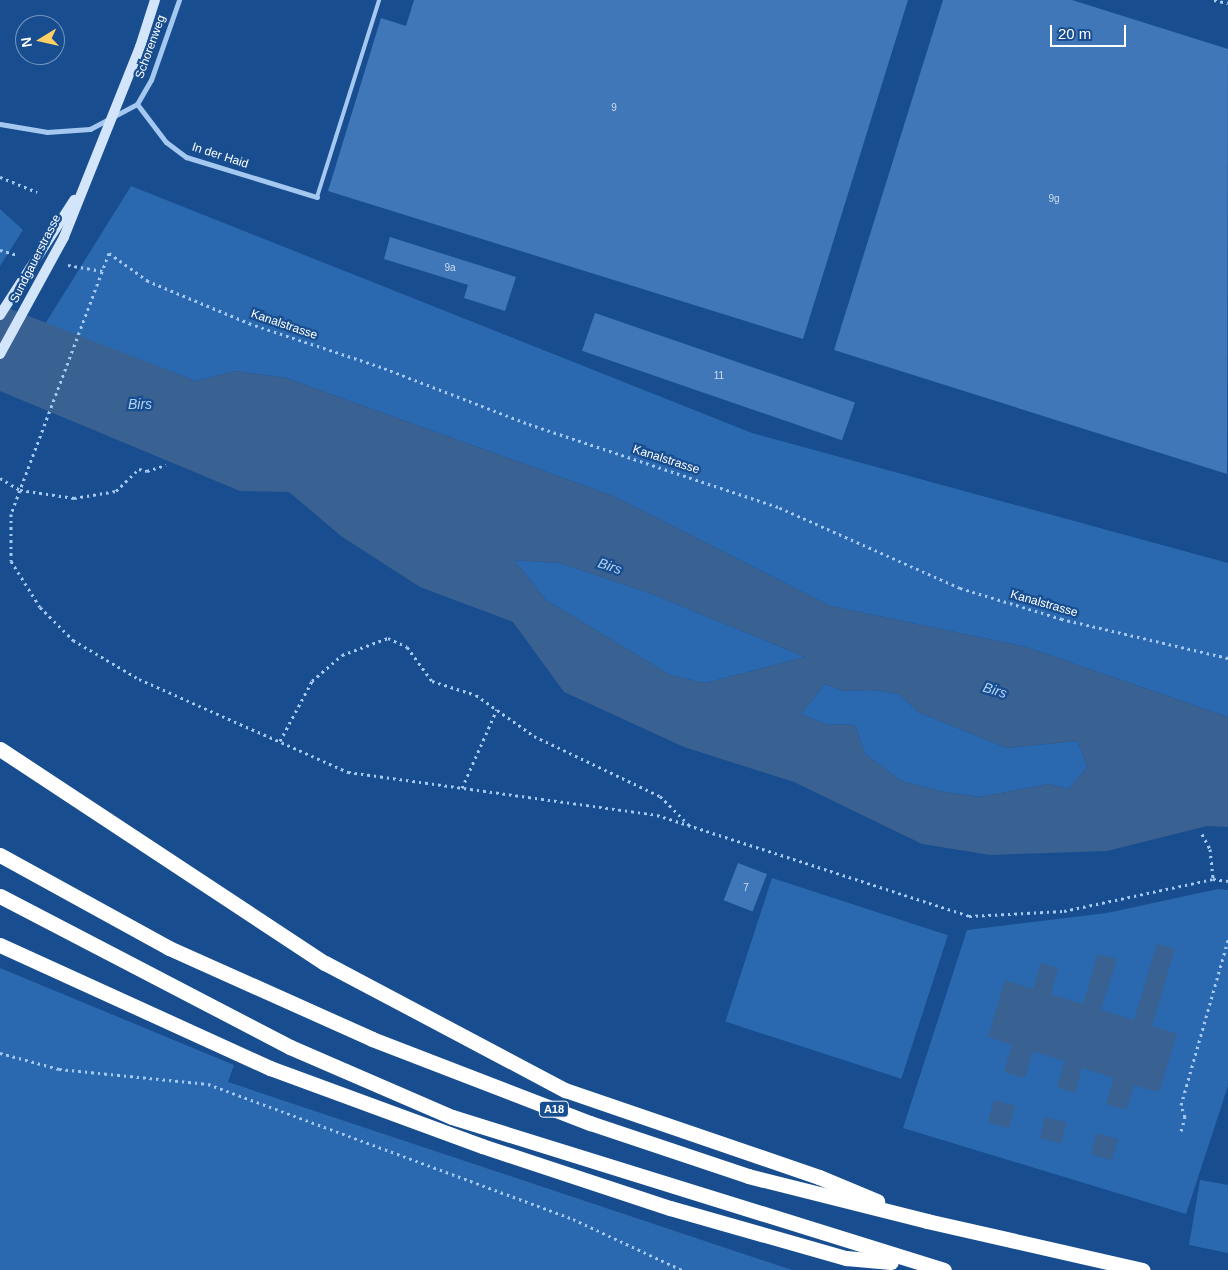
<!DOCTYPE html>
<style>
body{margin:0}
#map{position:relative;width:1228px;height:1270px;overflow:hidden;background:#184e90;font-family:Helvetica,sans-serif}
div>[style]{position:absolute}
.green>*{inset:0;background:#2a68af;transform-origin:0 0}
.water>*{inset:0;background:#396191;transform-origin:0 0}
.building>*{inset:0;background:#4077b9;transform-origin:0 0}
.path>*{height:3px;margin-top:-1.5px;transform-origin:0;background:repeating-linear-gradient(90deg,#a5c8f0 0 2.5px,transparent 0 6.5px)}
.service>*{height:4px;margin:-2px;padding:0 2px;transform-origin:2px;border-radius:2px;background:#a5c8f0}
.minor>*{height:5px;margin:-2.5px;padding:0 2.5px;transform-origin:2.5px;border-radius:2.5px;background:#a5c8f0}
.motorway>*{height:15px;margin:-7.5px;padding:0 7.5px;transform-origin:7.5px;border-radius:7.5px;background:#fff}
.secondary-bridge>*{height:10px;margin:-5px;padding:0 5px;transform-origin:5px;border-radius:5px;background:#d3e5fb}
span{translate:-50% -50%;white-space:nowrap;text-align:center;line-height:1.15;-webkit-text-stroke:4.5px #184e90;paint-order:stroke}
.number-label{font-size:10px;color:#cfddee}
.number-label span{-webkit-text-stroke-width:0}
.shield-label span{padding:1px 4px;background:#184e90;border:1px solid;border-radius:4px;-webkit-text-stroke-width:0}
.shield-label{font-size:11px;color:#fff;font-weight:700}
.street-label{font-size:12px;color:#fff}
.water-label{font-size:14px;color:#b1d2f6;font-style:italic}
.north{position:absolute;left:15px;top:15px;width:50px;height:50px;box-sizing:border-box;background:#184e90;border:1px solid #7495bc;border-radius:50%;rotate:261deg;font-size:14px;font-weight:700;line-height:20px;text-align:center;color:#fff}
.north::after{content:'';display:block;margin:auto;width:18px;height:22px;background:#ffd064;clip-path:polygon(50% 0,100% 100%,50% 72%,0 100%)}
.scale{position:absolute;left:1050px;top:25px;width:76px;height:22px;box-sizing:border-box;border:2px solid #fff;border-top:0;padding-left:6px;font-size:15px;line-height:18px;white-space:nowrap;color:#fff;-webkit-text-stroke:4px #184e90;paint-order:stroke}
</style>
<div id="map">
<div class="green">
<i style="clip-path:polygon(131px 186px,752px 433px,1228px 563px,1228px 717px,1026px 647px,831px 606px,613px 496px,286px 378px,235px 371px,196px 381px,45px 324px)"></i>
<i style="clip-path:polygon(0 209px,23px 230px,0 266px)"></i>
<i style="clip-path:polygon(514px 560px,560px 563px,652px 594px,805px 657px,705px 683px,670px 675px,546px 600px)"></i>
<i style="clip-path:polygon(825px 684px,843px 691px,872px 690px,899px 694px,918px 712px,1007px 748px,1078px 741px,1087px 767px,1069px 789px,1048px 784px,979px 797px,944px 792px,901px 781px,865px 754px,855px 725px,825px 724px,801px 714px)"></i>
<i style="left:772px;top:878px;width:185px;height:151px;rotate:18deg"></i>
<i style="clip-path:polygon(1218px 889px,1228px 890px,1228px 1086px,1186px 1214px,903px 1128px,967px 930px,1107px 913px)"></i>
<i style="clip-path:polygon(0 968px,234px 1065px,228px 1082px,792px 1270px,0 1270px)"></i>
<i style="clip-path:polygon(1200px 1180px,1228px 1185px,1228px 1253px,1189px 1245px)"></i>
</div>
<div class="water">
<i style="clip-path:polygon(evenodd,0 305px,196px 381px,235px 371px,286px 378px,613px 496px,831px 606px,1026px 647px,1228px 717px,1228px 827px,1207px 826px,1107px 851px,990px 855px,922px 844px,794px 782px,684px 747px,564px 692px,513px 622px,420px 587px,341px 536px,289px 492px,240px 491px,0 391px,0 305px,514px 560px,560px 563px,652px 594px,805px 657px,705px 683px,670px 675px,546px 600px,514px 560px,0 305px,825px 684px,843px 691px,872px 690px,899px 694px,918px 712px,1007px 748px,1078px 741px,1087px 767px,1069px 789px,1048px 784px,979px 797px,944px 792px,901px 781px,865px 754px,855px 725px,825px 724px,801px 714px,825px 684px)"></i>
<i style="clip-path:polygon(1157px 944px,1175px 949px,1152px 1026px,1177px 1034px,1159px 1092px,1134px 1085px,1126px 1110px,1106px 1104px,1114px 1078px,1082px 1068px,1075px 1093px,1057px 1087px,1065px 1061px,1033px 1051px,1025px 1078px,1004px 1072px,1012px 1045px,988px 1037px,1005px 980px,1033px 989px,1041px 963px,1058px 968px,1051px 994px,1083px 1004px,1098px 954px,1117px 959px,1101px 1010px,1134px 1020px)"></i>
<i style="left:994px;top:1100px;width:22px;height:23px;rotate:16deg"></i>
<i style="left:1045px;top:1117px;width:22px;height:22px;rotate:13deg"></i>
<i style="left:1097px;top:1133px;width:22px;height:22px;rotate:16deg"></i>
</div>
<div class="building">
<i style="clip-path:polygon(414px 0,908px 0,803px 339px,328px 191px,381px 18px,406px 26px)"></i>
<i style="clip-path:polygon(943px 0,1072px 0,1228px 49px,1227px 474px,834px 350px)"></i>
<i style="clip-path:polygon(390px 237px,516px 277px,505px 311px,464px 298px,468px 285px,384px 259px)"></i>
<i style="left:595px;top:313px;width:275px;height:40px;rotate:19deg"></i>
<i style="left:738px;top:863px;width:31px;height:40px;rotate:21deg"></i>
</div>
<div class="path">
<i style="left:1214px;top:0;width:14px;rotate:12deg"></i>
<i style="left:0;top:177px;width:40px;rotate:22deg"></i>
<i style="left:0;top:250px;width:19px;rotate:16deg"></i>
<i style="left:68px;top:265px;width:35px;rotate:10deg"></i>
<i style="left:0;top:478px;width:23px;rotate:31deg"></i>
<i style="left:20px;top:490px;width:55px;rotate:8.4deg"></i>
<i style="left:74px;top:498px;width:43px;rotate:-9.5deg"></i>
<i style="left:116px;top:491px;width:32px;rotate:-44deg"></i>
<i style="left:139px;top:469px;width:8px;rotate:14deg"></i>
<i style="left:147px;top:471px;width:20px;rotate:-18deg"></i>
<i style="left:1228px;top:658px;width:171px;rotate:-166.8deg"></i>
<i style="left:1062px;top:619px;width:107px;rotate:-163.1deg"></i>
<i style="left:960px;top:588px;width:199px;rotate:-156deg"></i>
<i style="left:778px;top:507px;width:266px;rotate:-161.6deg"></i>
<i style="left:526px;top:423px;width:155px;rotate:-158.9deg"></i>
<i style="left:381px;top:367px;width:137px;rotate:-161.7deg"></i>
<i style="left:251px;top:324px;width:112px;rotate:-157.3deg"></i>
<i style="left:148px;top:281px;width:48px;rotate:-144.3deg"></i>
<i style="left:109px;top:253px;width:279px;rotate:110.6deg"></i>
<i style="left:11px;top:514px;width:47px;rotate:90deg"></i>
<i style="left:11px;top:561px;width:54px;rotate:57.8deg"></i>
<i style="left:40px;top:607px;width:47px;rotate:45deg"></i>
<i style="left:73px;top:640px;width:77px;rotate:30.6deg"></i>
<i style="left:139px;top:679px;width:229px;rotate:24deg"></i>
<i style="left:348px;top:772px;width:312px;rotate:7.9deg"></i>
<i style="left:657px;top:815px;width:328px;rotate:17.9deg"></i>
<i style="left:969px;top:916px;width:95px;rotate:-3deg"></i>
<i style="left:1064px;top:911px;width:152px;rotate:-12.1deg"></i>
<i style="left:1213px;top:879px;width:15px;rotate:8deg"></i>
<i style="left:280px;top:741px;width:68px;rotate:-61.9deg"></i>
<i style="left:312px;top:681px;width:40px;rotate:-41deg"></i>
<i style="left:342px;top:655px;width:49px;rotate:-20.3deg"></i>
<i style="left:388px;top:638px;width:21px;rotate:25deg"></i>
<i style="left:407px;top:647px;width:42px;rotate:53.7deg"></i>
<i style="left:432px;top:681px;width:46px;rotate:17.7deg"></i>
<i style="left:476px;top:695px;width:71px;rotate:35.3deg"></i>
<i style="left:534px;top:736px;width:140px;rotate:25.5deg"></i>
<i style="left:660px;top:796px;width:41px;rotate:45deg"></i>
<i style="left:462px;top:788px;width:86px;rotate:-66.1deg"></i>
<i style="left:1202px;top:834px;width:17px;rotate:62deg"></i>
<i style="left:1210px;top:849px;width:30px;rotate:84deg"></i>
<i style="left:0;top:1053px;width:61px;rotate:15.2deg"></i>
<i style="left:59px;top:1069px;width:150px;rotate:5.7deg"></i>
<i style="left:208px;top:1084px;width:389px;rotate:20.3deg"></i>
<i style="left:573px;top:1219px;width:120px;rotate:25.1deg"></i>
<i style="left:1181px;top:1131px;width:15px;rotate:-74deg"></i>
<i style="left:1185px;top:1117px;width:13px;rotate:-108deg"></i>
<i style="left:1181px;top:1105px;width:172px;rotate:-74.1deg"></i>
</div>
<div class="service">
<i style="left:317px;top:197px;width:207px;rotate:-72.5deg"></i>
</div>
<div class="minor">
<i style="left:137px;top:104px;width:48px;rotate:52.7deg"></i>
<i style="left:166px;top:142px;width:25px;rotate:37deg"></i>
<i style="left:186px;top:157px;width:137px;rotate:17deg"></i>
<i style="left:0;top:124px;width:48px;rotate:9.7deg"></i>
<i style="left:47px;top:132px;width:43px;rotate:-4deg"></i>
<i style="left:90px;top:129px;width:53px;rotate:-28deg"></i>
<i style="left:137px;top:104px;width:28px;rotate:-60deg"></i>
<i style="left:151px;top:80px;width:85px;rotate:-70.7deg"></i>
</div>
<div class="motorway">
<i style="left:0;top:749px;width:389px;rotate:33.4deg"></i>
<i style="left:325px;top:963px;width:272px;rotate:27.9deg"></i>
<i style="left:565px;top:1090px;width:268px;rotate:18.9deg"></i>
<i style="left:819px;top:1177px;width:63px;rotate:22.5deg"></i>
<i style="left:0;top:855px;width:193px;rotate:28.8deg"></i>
<i style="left:169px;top:948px;width:222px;rotate:24.1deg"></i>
<i style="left:372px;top:1039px;width:234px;rotate:21.1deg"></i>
<i style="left:590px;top:1123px;width:167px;rotate:18.5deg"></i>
<i style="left:748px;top:1176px;width:185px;rotate:14.1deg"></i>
<i style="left:927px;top:1221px;width:221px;rotate:12.8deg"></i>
<i style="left:0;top:896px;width:327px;rotate:27.5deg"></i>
<i style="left:290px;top:1047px;width:176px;rotate:23.4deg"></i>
<i style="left:452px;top:1117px;width:515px;rotate:17.27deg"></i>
<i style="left:0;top:945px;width:297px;rotate:24.5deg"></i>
<i style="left:270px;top:1068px;width:226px;rotate:20.2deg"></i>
<i style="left:482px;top:1146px;width:198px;rotate:18.3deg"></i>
<i style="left:670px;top:1208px;width:183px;rotate:15.9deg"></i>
<i style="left:846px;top:1258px;width:45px;rotate:5.1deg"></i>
</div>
<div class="secondary-bridge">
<i style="left:0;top:315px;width:137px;rotate:-57.2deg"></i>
<i style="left:0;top:354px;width:133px;rotate:-61.3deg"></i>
<i style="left:64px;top:237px;width:205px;rotate:-68.2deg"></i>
<i style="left:140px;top:47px;width:49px;rotate:-72.3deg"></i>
</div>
<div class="number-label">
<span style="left:614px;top:108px">9</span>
<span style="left:1054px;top:199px">9g</span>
<span style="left:450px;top:268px">9a</span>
<span style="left:719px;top:376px">11</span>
<span style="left:746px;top:888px">7</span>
</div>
<div class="shield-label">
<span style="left:554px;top:1109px">A18</span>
</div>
<div class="street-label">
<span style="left:151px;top:47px;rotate:-70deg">Schorenweg</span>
<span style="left:220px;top:156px;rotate:18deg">In der Haid</span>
<span style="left:36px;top:259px;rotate:-63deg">Sundgauerstrasse</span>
<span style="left:284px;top:325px;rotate:19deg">Kanalstrasse</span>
<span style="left:666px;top:460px;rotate:18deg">Kanalstrasse</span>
<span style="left:1044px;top:604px;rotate:16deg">Kanalstrasse</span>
</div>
<div class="water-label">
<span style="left:140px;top:404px">Birs</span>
<span style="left:610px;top:566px;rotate:19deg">Birs</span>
<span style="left:995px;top:690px;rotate:17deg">Birs</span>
</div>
<div class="north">N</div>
<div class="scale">20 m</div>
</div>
